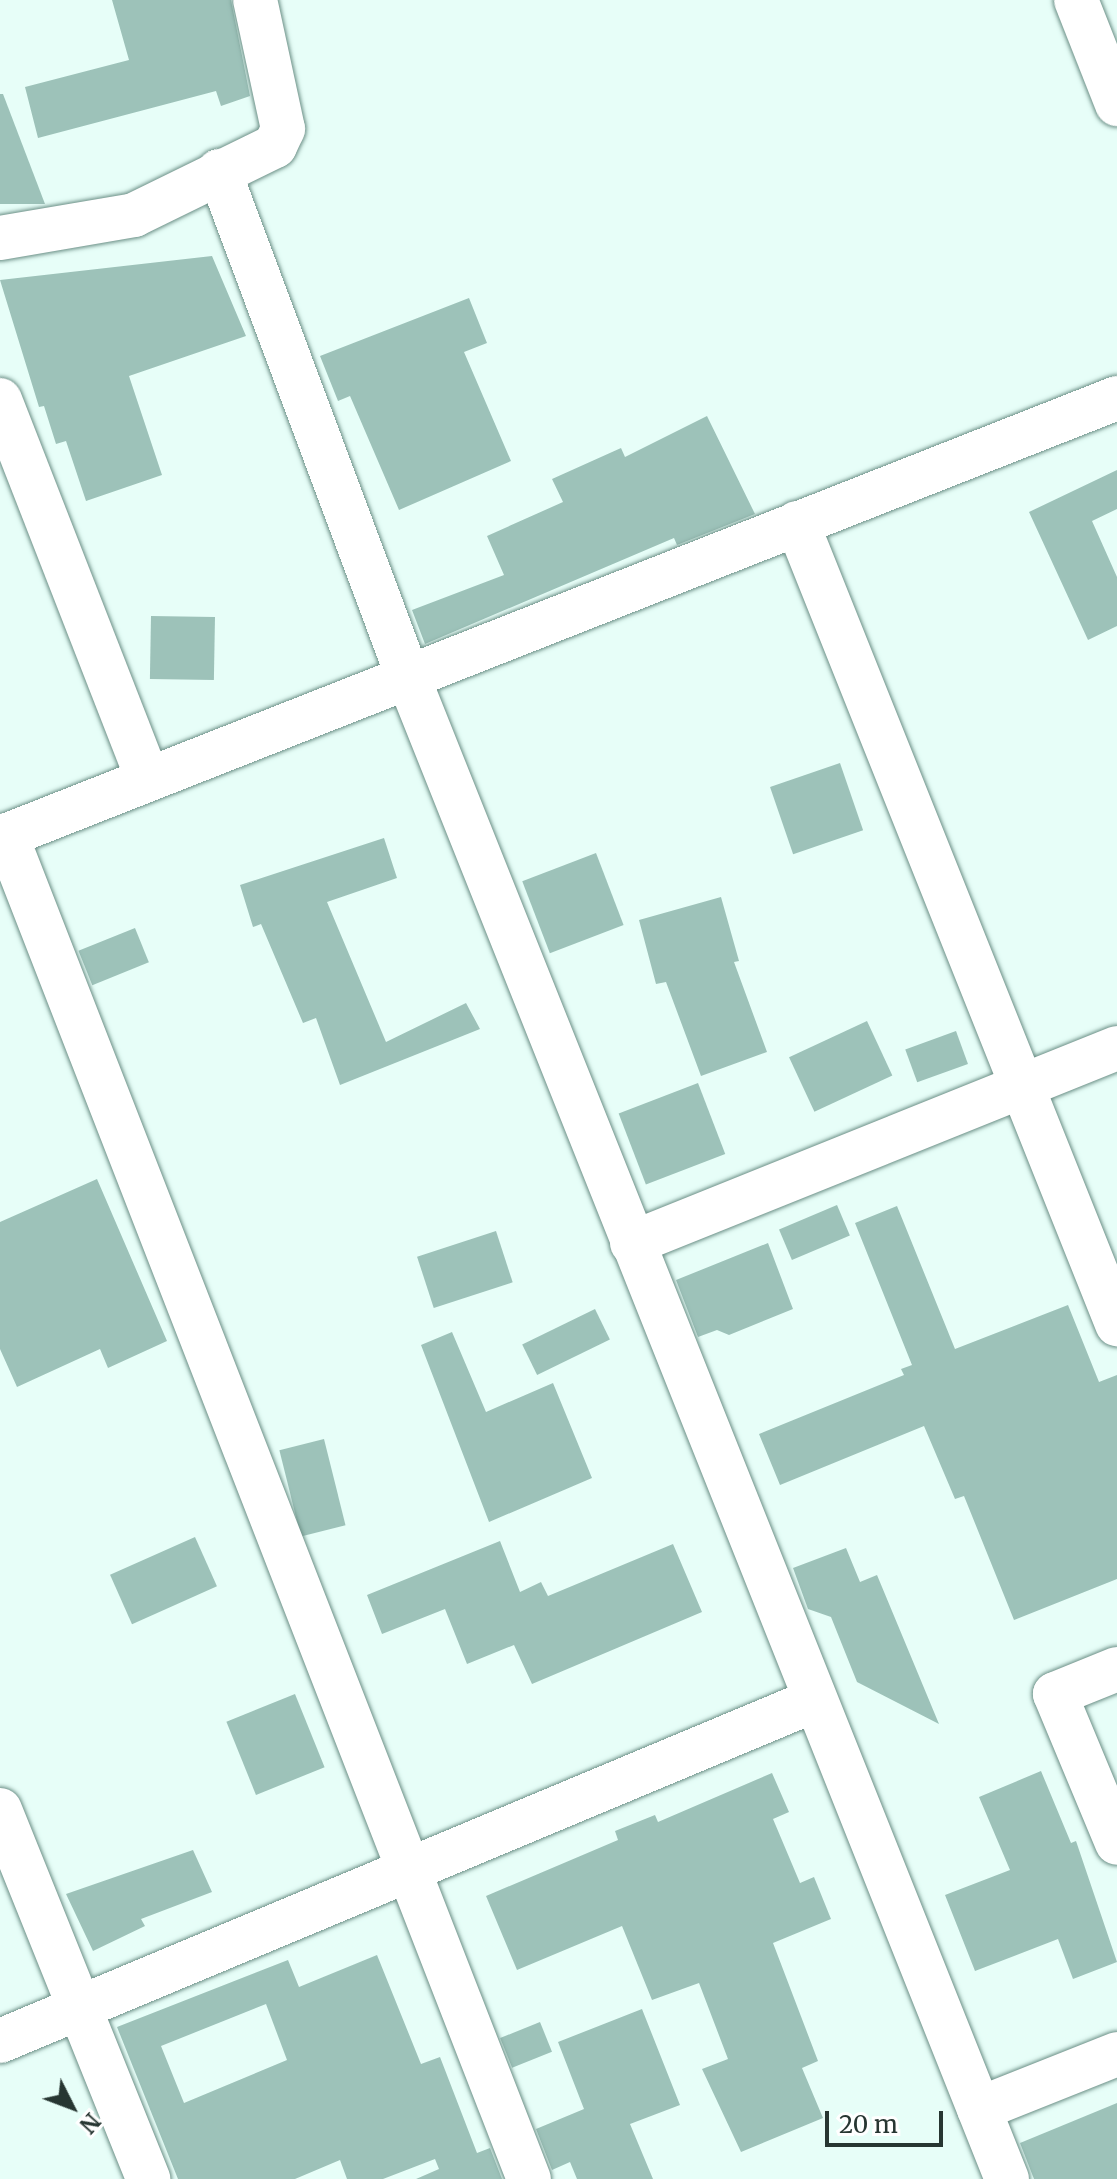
<!DOCTYPE html>
<style>
body{margin:0}
#map{position:relative;width:1117px;height:2179px;overflow:hidden;background:#e7fef8;font-family:Merriweather,serif}
div>[style]{position:absolute}
.building>*{inset:0;background:#9dc2b9;transform-origin:0 0}
.roads{filter:drop-shadow(0 0 2px #6b8f86) drop-shadow(0 0 2px #6b8f86)}
.minor>*{height:44px;margin:-22px;padding:0 22px;transform-origin:22px;border-radius:22px;background:#fff}
span{translate:-50% -50%;white-space:nowrap;text-align:center;line-height:1.15;-webkit-text-stroke:6px #fff;paint-order:stroke}
.north{position:absolute;left:32px;top:2067px;width:80px;height:80px;-webkit-text-stroke:6px #fff;paint-order:stroke;rotate:132deg;font-size:22px;font-weight:700;line-height:32px;text-align:center;color:#273632}
.north::after{content:'';display:block;margin:auto;width:28px;height:36px;background:#273632;clip-path:polygon(50% 0,100% 100%,50% 72%,0 100%)}
.scale{position:absolute;left:825px;top:2111px;width:118px;height:36px;box-sizing:border-box;border:4px solid #273632;border-top:0;padding-left:10px;font-size:24px;line-height:28px;white-space:nowrap;color:#273632;-webkit-text-stroke:6px #fff;paint-order:stroke}
</style>
<div id="map">
<div class="building">
<i style="clip-path:polygon(112px 0,231px 0,250px 96px,221px 106px,216px 91px,38px 138px,25px 87px,129px 60px)"></i>
<i style="clip-path:polygon(0 94px,3px 94px,45px 204px,0 204px)"></i>
<i style="clip-path:polygon(212px 256px,246px 336px,129px 376px,162px 475px,86px 501px,66px 441px,56px 444px,44px 406px,39px 407px,0 280px)"></i>
<i style="clip-path:polygon(469px 298px,487px 343px,464px 352px,511px 461px,399px 510px,350px 396px,338px 401px,320px 356px)"></i>
<i style="clip-path:polygon(707px 416px,755px 514px,677px 545px,674px 538px,425px 644px,412px 610px,504px 575px,487px 536px,563px 502px,552px 479px,621px 448px,625px 457px)"></i>
<i style="clip-path:polygon(1117px 470px,1117px 509px,1092px 521px,1117px 577px,1117px 626px,1088px 640px,1029px 512px)"></i>
<i style="left:151px;top:616px;width:64px;height:63px;rotate:1deg"></i>
<i style="left:840px;top:763px;width:71px;height:74px;rotate:71deg"></i>
<i style="clip-path:polygon(384px 838px,397px 878px,327px 902px,386px 1042px,466px 1003px,480px 1029px,340px 1085px,316px 1018px,303px 1023px,261px 924px,253px 927px,240px 885px)"></i>
<i style="left:596px;top:853px;width:77px;height:79px;rotate:69deg"></i>
<i style="clip-path:polygon(721px 897px,739px 961px,734px 962px,767px 1052px,701px 1076px,666px 982px,656px 984px,639px 920px)"></i>
<i style="left:135px;top:928px;width:37px;height:61px;rotate:68deg"></i>
<i style="left:867px;top:1021px;width:60px;height:86px;rotate:65deg"></i>
<i style="left:956px;top:1031px;width:35px;height:54px;rotate:70deg"></i>
<i style="left:698px;top:1083px;width:76px;height:85px;rotate:69deg"></i>
<i style="clip-path:polygon(97px 1179px,167px 1341px,108px 1368px,100px 1349px,17px 1387px,0 1349px,0 1222px)"></i>
<i style="left:837px;top:1205px;width:33px;height:63px;rotate:67deg"></i>
<i style="clip-path:polygon(897px 1206px,955px 1349px,1068px 1305px,1099px 1382px,1117px 1375px,1117px 1579px,1014px 1620px,964px 1496px,955px 1499px,924px 1426px,780px 1485px,759px 1434px,904px 1375px,901px 1369px,912px 1365px,855px 1223px)"></i>
<i style="left:496px;top:1231px;width:54px;height:83px;rotate:72deg"></i>
<i style="clip-path:polygon(768px 1243px,793px 1309px,729px 1335px,717px 1330px,698px 1337px,676px 1280px)"></i>
<i style="left:595px;top:1309px;width:34px;height:81px;rotate:64deg"></i>
<i style="clip-path:polygon(452px 1332px,486px 1412px,553px 1383px,592px 1478px,489px 1522px,421px 1345px)"></i>
<i style="left:324px;top:1439px;width:89px;height:46px;rotate:76deg"></i>
<i style="left:195px;top:1537px;width:54px;height:93px;rotate:66deg"></i>
<i style="clip-path:polygon(500px 1541px,520px 1592px,541px 1582px,548px 1596px,673px 1544px,702px 1612px,532px 1684px,514px 1645px,467px 1664px,445px 1609px,382px 1634px,367px 1595px)"></i>
<i style="clip-path:polygon(846px 1548px,860px 1582px,877px 1575px,939px 1724px,857px 1682px,831px 1617px,808px 1609px,793px 1568px)"></i>
<i style="left:295px;top:1694px;width:79px;height:74px;rotate:68deg"></i>
<i style="clip-path:polygon(1041px 1771px,1071px 1843px,1076px 1841px,1117px 1962px,1073px 1979px,1058px 1939px,975px 1971px,945px 1895px,1010px 1870px,979px 1797px)"></i>
<i style="clip-path:polygon(772px 1773px,789px 1812px,773px 1819px,800px 1883px,814px 1877px,831px 1919px,773px 1943px,818px 2061px,802px 2068px,823px 2118px,741px 2152px,702px 2069px,728px 2059px,699px 1983px,652px 2000px,622px 1926px,517px 1970px,486px 1896px,618px 1840px,615px 1831px,655px 1815px,658px 1822px)"></i>
<i style="clip-path:polygon(193px 1850px,212px 1892px,141px 1919px,145px 1926px,93px 1951px,66px 1894px)"></i>
<i style="clip-path:polygon(evenodd,377px 1955px,421px 2064px,440px 2057px,477px 2153px,490px 2148px,502px 2179px,416px 2179px,439px 2169px,435px 2159px,383px 2179px,347px 2179px,340px 2160px,295px 2179px,178px 2179px,117px 2027px,288px 1960px,299px 1987px,377px 1955px,266px 2004px,287px 2060px,184px 2103px,161px 2046px,266px 2004px)"></i>
<i style="clip-path:polygon(642px 2009px,680px 2105px,630px 2124px,653px 2179px,577px 2179px,570px 2162px,552px 2170px,536px 2129px,584px 2109px,558px 2042px)"></i>
<i style="left:540px;top:2022px;width:32px;height:43px;rotate:68deg"></i>
<i style="clip-path:polygon(1117px 2103px,1117px 2179px,1034px 2179px,1020px 2143px)"></i>
</div>
<div class="roads">
<div class="minor">
<i style="left:1076px;top:0;width:112px;rotate:68.5deg"></i>
<i style="left:219px;top:171px;width:540px;rotate:69.52deg"></i>
<i style="left:408px;top:677px;width:1617px;rotate:68.26deg"></i>
<i style="left:0;top:238px;width:136px;rotate:-9.7deg"></i>
<i style="left:134px;top:215px;width:157px;rotate:-26.1deg"></i>
<i style="left:275px;top:146px;width:19px;rotate:-65deg"></i>
<i style="left:283px;top:129px;width:132px;rotate:-102.2deg"></i>
<i style="left:0;top:400px;width:407px;rotate:68.7deg"></i>
<i style="left:797px;top:523px;width:863px;rotate:68.22deg"></i>
<i style="left:6px;top:835px;width:1442px;rotate:68.74deg"></i>
<i style="left:0;top:838px;width:1201px;rotate:-21.5deg"></i>
<i style="left:632px;top:1243px;width:523px;rotate:-21.9deg"></i>
<i style="left:1117px;top:1669px;width:67px;rotate:158deg"></i>
<i style="left:1055px;top:1694px;width:161px;rotate:67.4deg"></i>
<i style="left:0;top:1810px;width:398px;rotate:68.1deg"></i>
<i style="left:0;top:2041px;width:883px;rotate:-22.7deg"></i>
<i style="left:979px;top:2109px;width:149px;rotate:-21.7deg"></i>
</div>
</div>
<div class="north">N</div>
<div class="scale">20 m</div>
</div>
